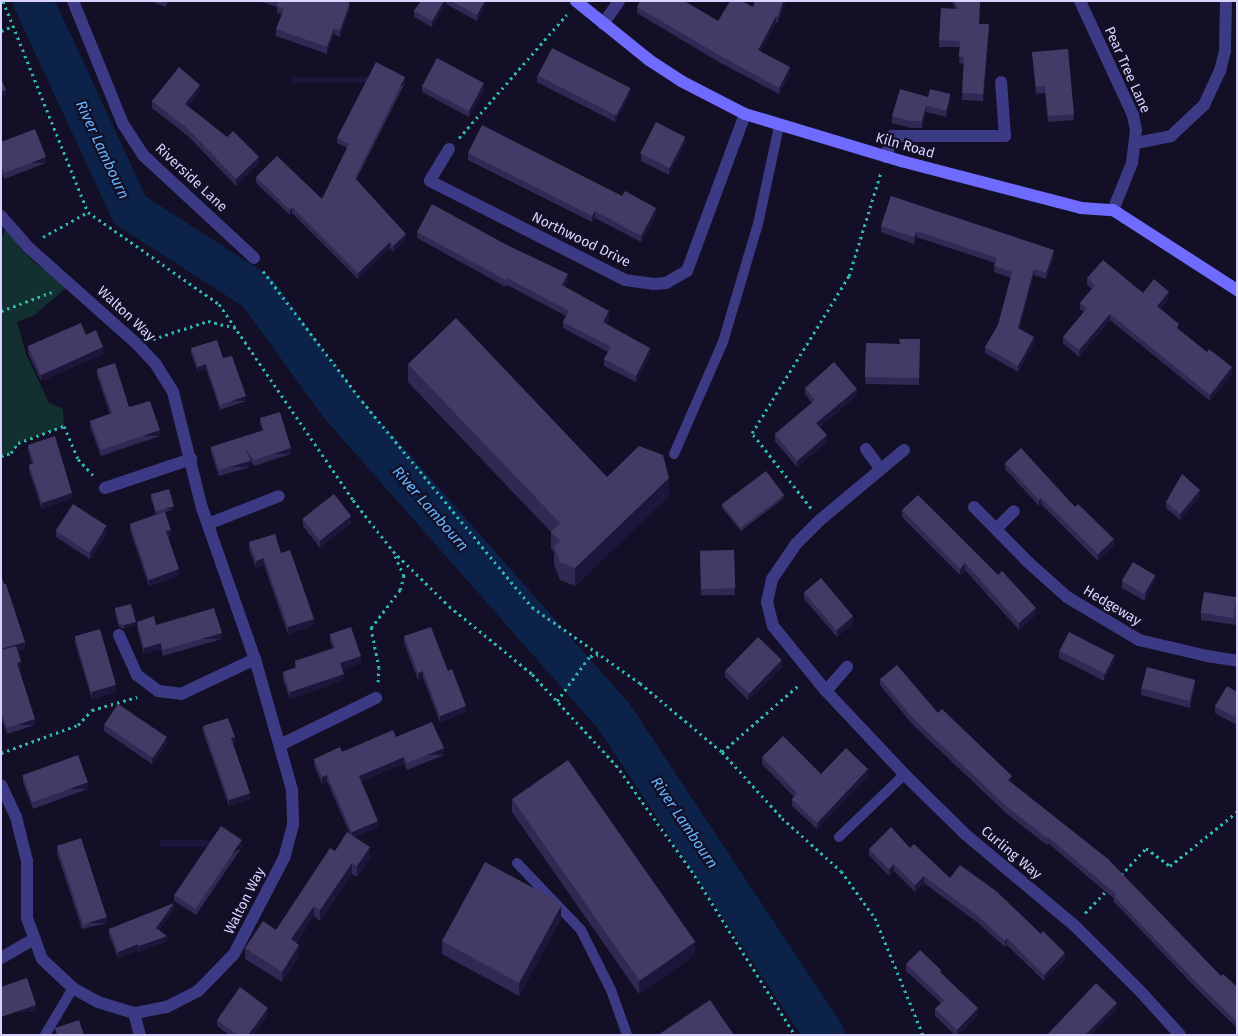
<!DOCTYPE html>
<style>
body{margin:0}
#map{position:relative;width:1238px;height:1036px;overflow:hidden;background:#130f26;font-family:"Fira Sans",sans-serif}
div>[style]{position:absolute}
.green>*{inset:0;background:#12302f}
.river>*{height:40px;margin:-20px;padding:0 20px;transform-origin:20px;border-radius:20px;background:#0c2248}
.path>*{height:3px;margin-top:-1.5px;transform-origin:0;background:repeating-linear-gradient(90deg,#2fb8b0 0 2.5px,transparent 0 6.5px)}
.lane>*{height:10px;margin:-5px;padding:0 5px;transform-origin:5px;border-radius:5px;background:#3d3a85}
.street>*{height:12px;margin:-6px;padding:0 6px;transform-origin:6px;border-radius:6px;background:#3d3a85}
.secondary>*{height:12px;margin:-6px;padding:0 6px;transform-origin:6px;border-radius:6px;background:#6f6bff}
.wall>*{inset:0;background:#312854;transform-origin:0 0}
.shaded-wall>*{inset:0;background:#1d163a;transform-origin:0 0}
.building>*{inset:0;background:#433a66;transform-origin:0 0}
span{translate:-50% -50%;white-space:nowrap;text-align:center;line-height:1.15;-webkit-text-stroke:4.5px #130f26;paint-order:stroke}
.street-label{font-size:14px;color:#d9d4ff}
.water-label{font-size:15px;color:#62b6ff;font-style:italic}
.frame{position:absolute;inset:0;border:2px solid #d9d4ff;pointer-events:none}
</style>
<div id="map">
<div class="green">
<i style="clip-path:polygon(7px 225px,20px 248px,36px 264px,71px 284px,33px 316px,17px 322px,26px 354px,49px 403px,63px 409px,64px 426px,18px 443px,11px 453px,1px 456px,1px 240px)"></i>
</div>
<div class="river">
<i style="left:33px;top:1px;width:230px;rotate:65.1deg"></i>
<i style="left:130px;top:210px;width:151px;rotate:32.8deg"></i>
<i style="left:257px;top:292px;width:142px;rotate:53.9deg"></i>
<i style="left:341px;top:407px;width:411px;rotate:48.6deg"></i>
<i style="left:613px;top:715px;width:384px;rotate:56.5deg"></i>
</div>
<div class="path">
<i style="left:3px;top:1px;width:227px;rotate:68.1deg"></i>
<i style="left:88px;top:212px;width:160px;rotate:35.1deg"></i>
<i style="left:219px;top:304px;width:237px;rotate:55.6deg"></i>
<i style="left:353px;top:500px;width:65px;rotate:51.9deg"></i>
<i style="left:393px;top:551px;width:78px;rotate:44.5deg"></i>
<i style="left:449px;top:606px;width:107px;rotate:39.3deg"></i>
<i style="left:532px;top:674px;width:124px;rotate:47.3deg"></i>
<i style="left:616px;top:765px;width:129px;rotate:54.5deg"></i>
<i style="left:691px;top:870px;width:195px;rotate:57.8deg"></i>
<i style="left:1px;top:31px;width:13px;rotate:-23deg"></i>
<i style="left:459px;top:138px;width:164px;rotate:-48.9deg"></i>
<i style="left:43px;top:237px;width:51px;rotate:-29.1deg"></i>
<i style="left:263px;top:271px;width:163px;rotate:52.7deg"></i>
<i style="left:362px;top:401px;width:267px;rotate:50.5deg"></i>
<i style="left:532px;top:607px;width:132px;rotate:35.1deg"></i>
<i style="left:640px;top:683px;width:107px;rotate:40.1deg"></i>
<i style="left:722px;top:752px;width:89px;rotate:47.7deg"></i>
<i style="left:782px;top:818px;width:79px;rotate:41.9deg"></i>
<i style="left:841px;top:871px;width:58px;rotate:54.1deg"></i>
<i style="left:875px;top:918px;width:126px;rotate:67.7deg"></i>
<i style="left:1px;top:311px;width:54px;rotate:-20.4deg"></i>
<i style="left:153px;top:339px;width:58px;rotate:-18.1deg"></i>
<i style="left:208px;top:321px;width:29px;rotate:14deg"></i>
<i style="left:1px;top:456px;width:10px;rotate:-17deg"></i>
<i style="left:11px;top:453px;width:12px;rotate:-55deg"></i>
<i style="left:18px;top:443px;width:49px;rotate:-20.3deg"></i>
<i style="left:64px;top:426px;width:36px;rotate:67deg"></i>
<i style="left:78px;top:459px;width:22px;rotate:47deg"></i>
<i style="left:811px;top:508px;width:95px;rotate:-128.2deg"></i>
<i style="left:752px;top:433px;width:185px;rotate:-58.3deg"></i>
<i style="left:849px;top:276px;width:109px;rotate:-72.9deg"></i>
<i style="left:378px;top:682px;width:14px;rotate:-86deg"></i>
<i style="left:379px;top:668px;width:41px;rotate:-101.3deg"></i>
<i style="left:371px;top:628px;width:48px;rotate:-52.7deg"></i>
<i style="left:400px;top:590px;width:15px;rotate:-74deg"></i>
<i style="left:404px;top:576px;width:24px;rotate:-114deg"></i>
<i style="left:557px;top:701px;width:56px;rotate:-53.7deg"></i>
<i style="left:590px;top:656px;width:8px;rotate:-7deg"></i>
<i style="left:722px;top:752px;width:103px;rotate:-41.1deg"></i>
<i style="left:1px;top:753px;width:82px;rotate:-20deg"></i>
<i style="left:78px;top:725px;width:21px;rotate:-47deg"></i>
<i style="left:92px;top:710px;width:47px;rotate:-16.1deg"></i>
<i style="left:1121px;top:875px;width:37px;rotate:-47deg"></i>
<i style="left:1146px;top:848px;width:30px;rotate:37deg"></i>
<i style="left:1170px;top:866px;width:86px;rotate:-38.9deg"></i>
<i style="left:1085px;top:913px;width:33px;rotate:-46deg"></i>
</div>
<div class="lane">
<i style="left:674px;top:454px;width:122px;rotate:-66.4deg"></i>
<i style="left:723px;top:342px;width:123px;rotate:-73.5deg"></i>
<i style="left:758px;top:224px;width:100px;rotate:-77.9deg"></i>
<i style="left:839px;top:837px;width:91px;rotate:-43.7deg"></i>
<i style="left:517px;top:863px;width:93px;rotate:46.3deg"></i>
<i style="left:581px;top:930px;width:67px;rotate:63.4deg"></i>
<i style="left:611px;top:990px;width:48px;rotate:70.4deg"></i>
<i style="left:45px;top:1035px;width:55px;rotate:-59.2deg"></i>
</div>
<div class="street">
<i style="left:73px;top:1px;width:133px;rotate:67.9deg"></i>
<i style="left:123px;top:124px;width:38px;rotate:57deg"></i>
<i style="left:144px;top:156px;width:150px;rotate:42.8deg"></i>
<i style="left:1080px;top:1px;width:126px;rotate:65.1deg"></i>
<i style="left:1133px;top:115px;width:15px;rotate:79deg"></i>
<i style="left:1136px;top:130px;width:33px;rotate:97deg"></i>
<i style="left:1132px;top:163px;width:51px;rotate:112deg"></i>
<i style="left:603px;top:24px;width:28px;rotate:-55deg"></i>
<i style="left:1136px;top:143px;width:36px;rotate:-11deg"></i>
<i style="left:1171px;top:136px;width:45px;rotate:-43.2deg"></i>
<i style="left:1204px;top:105px;width:38px;rotate:-65deg"></i>
<i style="left:1220px;top:71px;width:21px;rotate:-76deg"></i>
<i style="left:1225px;top:51px;width:50px;rotate:-88.9deg"></i>
<i style="left:449px;top:149px;width:37px;rotate:121deg"></i>
<i style="left:430px;top:181px;width:219px;rotate:26.9deg"></i>
<i style="left:625px;top:280px;width:28px;rotate:8deg"></i>
<i style="left:653px;top:284px;width:13px;rotate:-4deg"></i>
<i style="left:666px;top:283px;width:24px;rotate:-30deg"></i>
<i style="left:687px;top:271px;width:167px;rotate:-69.7deg"></i>
<i style="left:886px;top:157px;width:22px;rotate:-74deg"></i>
<i style="left:892px;top:136px;width:113px"></i>
<i style="left:1005px;top:136px;width:54px;rotate:-94.2deg"></i>
<i style="left:1px;top:216px;width:41px;rotate:48.9deg"></i>
<i style="left:28px;top:247px;width:146px;rotate:41.7deg"></i>
<i style="left:137px;top:344px;width:26px;rotate:47deg"></i>
<i style="left:155px;top:363px;width:34px;rotate:58deg"></i>
<i style="left:173px;top:392px;width:120px;rotate:76deg"></i>
<i style="left:202px;top:508px;width:160px;rotate:70.7deg"></i>
<i style="left:255px;top:659px;width:136px;rotate:74.2deg"></i>
<i style="left:292px;top:790px;width:35px;rotate:88deg"></i>
<i style="left:293px;top:825px;width:34px;rotate:105deg"></i>
<i style="left:284px;top:858px;width:108px;rotate:117.5deg"></i>
<i style="left:234px;top:954px;width:52px;rotate:134.2deg"></i>
<i style="left:198px;top:991px;width:36px;rotate:153deg"></i>
<i style="left:166px;top:1007px;width:33px;rotate:169deg"></i>
<i style="left:134px;top:1013px;width:38px;rotate:-163deg"></i>
<i style="left:98px;top:1002px;width:29px;rotate:-151deg"></i>
<i style="left:73px;top:988px;width:42px;rotate:-136.9deg"></i>
<i style="left:42px;top:959px;width:44px;rotate:-110.1deg"></i>
<i style="left:27px;top:918px;width:57px;rotate:-90deg"></i>
<i style="left:27px;top:861px;width:45px;rotate:-104deg"></i>
<i style="left:16px;top:817px;width:35px;rotate:-115deg"></i>
<i style="left:866px;top:449px;width:24px;rotate:54deg"></i>
<i style="left:904px;top:450px;width:109px;rotate:140.2deg"></i>
<i style="left:820px;top:520px;width:34px;rotate:135deg"></i>
<i style="left:796px;top:544px;width:42px;rotate:124.4deg"></i>
<i style="left:772px;top:579px;width:24px;rotate:102deg"></i>
<i style="left:767px;top:602px;width:25px;rotate:76deg"></i>
<i style="left:773px;top:626px;width:84px;rotate:50.8deg"></i>
<i style="left:826px;top:691px;width:118px;rotate:46.7deg"></i>
<i style="left:907px;top:777px;width:81px;rotate:44.5deg"></i>
<i style="left:965px;top:834px;width:142px;rotate:39.9deg"></i>
<i style="left:1074px;top:925px;width:93px;rotate:45deg"></i>
<i style="left:1140px;top:991px;width:59px;rotate:47.7deg"></i>
<i style="left:105px;top:488px;width:91px;rotate:-18.6deg"></i>
<i style="left:974px;top:507px;width:77px;rotate:45.5deg"></i>
<i style="left:1028px;top:562px;width:52px;rotate:41.9deg"></i>
<i style="left:1067px;top:597px;width:84px;rotate:30.8deg"></i>
<i style="left:1139px;top:640px;width:70px;rotate:13.2deg"></i>
<i style="left:1207px;top:656px;width:30px;rotate:9deg"></i>
<i style="left:208px;top:524px;width:76px;rotate:-21.5deg"></i>
<i style="left:996px;top:529px;width:25px;rotate:-45deg"></i>
<i style="left:119px;top:635px;width:44px;rotate:65.8deg"></i>
<i style="left:137px;top:675px;width:26px;rotate:37deg"></i>
<i style="left:158px;top:691px;width:23px;rotate:7deg"></i>
<i style="left:181px;top:694px;width:82px;rotate:-25.3deg"></i>
<i style="left:826px;top:691px;width:32px;rotate:-49deg"></i>
<i style="left:280px;top:745px;width:107px;rotate:-26.1deg"></i>
<i style="left:1px;top:958px;width:39px;rotate:-30deg"></i>
<i style="left:134px;top:1013px;width:23px;rotate:75deg"></i>
</div>
<div class="secondary">
<i style="left:576px;top:1px;width:94px;rotate:38.9deg"></i>
<i style="left:649px;top:60px;width:38px;rotate:33deg"></i>
<i style="left:681px;top:81px;width:72px;rotate:27.3deg"></i>
<i style="left:745px;top:114px;width:163px;rotate:16.8deg"></i>
<i style="left:901px;top:161px;width:186px;rotate:14.6deg"></i>
<i style="left:1081px;top:208px;width:32px;rotate:4deg"></i>
<i style="left:1113px;top:210px;width:148px;rotate:32.8deg"></i>
</div>
<div class="wall">
<i style="clip-path:polygon(150px 1px,168px 1px,166px 7px)"></i>
<i style="clip-path:polygon(260px 1px,344px 1px,350px 10px,340px 37px,334px 34px,327px 54px,276px 36px,276px 29px,282px 14px,277px 13px,277px 7px)"></i>
<i style="clip-path:polygon(421px 1px,485px 1px,485px 6px,477px 21px,446px 4px,432px 27px,414px 17px,414px 11px)"></i>
<i style="clip-path:polygon(786px 1px,778px 23px,776px 22px,760px 51px,790px 73px,779px 94px,717px 61px,637px 13px,637px 7px,689px 4px,718px 21px,753px 7px)"></i>
<i style="clip-path:polygon(952px 1px,980px 1px,979px 24px,989px 30px,983px 101px,962px 100px,964px 64px,959px 63px,960px 47px,939px 47px,939px 40px,955px 9px)"></i>
<i style="clip-path:polygon(1032px 52px,1074px 114px,1074px 120px,1048px 122px,1045px 93px,1036px 94px)"></i>
<i style="clip-path:polygon(537px 75px,630px 94px,615px 122px,537px 82px)"></i>
<i style="clip-path:polygon(405px 83px,356px 180px,406px 240px,393px 252px,390px 248px,358px 279px,292px 213px,290px 215px,256px 183px,256px 177px,322px 199px,347px 148px,337px 143px,337px 138px)"></i>
<i style="clip-path:polygon(422px 86px,484px 90px,469px 117px,422px 92px)"></i>
<i style="clip-path:polygon(200px 91px,188px 106px,259px 163px,236px 186px,188px 136px,152px 108px,152px 101px)"></i>
<i style="clip-path:polygon(928px 97px,950px 101px,946px 117px,926px 112px,926px 111px,922px 128px,911px 128px,892px 123px,892px 116px)"></i>
<i style="clip-path:polygon(1px 142px,46px 163px,4px 179px,1px 171px)"></i>
<i style="clip-path:polygon(685px 143px,669px 175px,641px 161px,641px 154px)"></i>
<i style="clip-path:polygon(468px 153px,656px 214px,641px 242px,595px 218px,592px 222px,468px 160px)"></i>
<i style="clip-path:polygon(891px 196px,1054px 256px,1046px 279px,1034px 275px,1019px 329px,1034px 344px,1018px 372px,985px 353px,985px 347px,998px 325px,1011px 278px,994px 272px,995px 263px,916px 237px,914px 244px,881px 232px,881px 226px)"></i>
<i style="clip-path:polygon(417px 232px,568px 281px,565px 287px,609px 317px,606px 324px,650px 354px,636px 382px,604px 366px,604px 359px,608px 352px,563px 328px,563px 322px,566px 316px,507px 285px,506px 287px,417px 238px)"></i>
<i style="clip-path:polygon(1087px 278px,1143px 293px,1169px 298px,1160px 309px,1179px 330px,1232px 374px,1210px 401px,1110px 320px,1079px 357px,1063px 343px,1063px 337px,1084px 312px,1080px 309px,1080px 303px,1092px 289px,1087px 285px)"></i>
<i style="clip-path:polygon(920px 339px,919px 385px,865px 384px,866px 343px,900px 344px)"></i>
<i style="clip-path:polygon(28px 346px,103px 354px,41px 381px,28px 353px)"></i>
<i style="clip-path:polygon(191px 348px,246px 401px,220px 410px,206px 369px,198px 372px,191px 353px)"></i>
<i style="clip-path:polygon(408px 364px,607px 477px,669px 496px,575px 586px,560px 580px,554px 564px,554px 552px,551px 549px,551px 532px,408px 382px)"></i>
<i style="clip-path:polygon(97px 369px,129px 407px,160px 436px,101px 456px,90px 427px,90px 421px,110px 414px,97px 375px)"></i>
<i style="clip-path:polygon(805px 388px,857px 395px,820px 427px,827px 442px,797px 467px,775px 441px,775px 434px,812px 403px,805px 394px)"></i>
<i style="clip-path:polygon(260px 418px,291px 454px,254px 466px,249px 459px,250px 467px,219px 476px,211px 453px,211px 447px,263px 431px,260px 424px)"></i>
<i style="clip-path:polygon(28px 445px,72px 498px,42px 509px,29px 470px,29px 465px,32px 464px,28px 450px)"></i>
<i style="clip-path:polygon(1005px 463px,1075px 507px,1114px 546px,1098px 561px,1041px 504px,1039px 506px,1005px 469px)"></i>
<i style="clip-path:polygon(151px 494px,174px 509px,165px 512px,171px 536px,168px 537px,179px 576px,149px 586px,130px 530px,130px 524px,156px 514px,151px 498px)"></i>
<i style="clip-path:polygon(1200px 496px,1180px 520px,1166px 508px,1166px 502px)"></i>
<i style="clip-path:polygon(784px 498px,741px 531px,722px 508px,722px 504px)"></i>
<i style="clip-path:polygon(902px 510px,1036px 615px,1019px 630px,965px 570px,960px 575px,902px 517px)"></i>
<i style="clip-path:polygon(303px 519px,351px 523px,320px 548px,303px 526px)"></i>
<i style="clip-path:polygon(56px 531px,107px 533px,90px 559px,56px 537px)"></i>
<i style="clip-path:polygon(249px 542px,281px 553px,314px 625px,288px 634px,264px 565px,256px 568px,249px 549px)"></i>
<i style="left:734px;top:550px;width:45px;height:34px;rotate:89deg"></i>
<i style="clip-path:polygon(1px 576px,25px 649px,17px 651px,21px 668px,19px 669px,35px 725px,7px 734px,1px 717px)"></i>
<i style="clip-path:polygon(1122px 581px,1155px 581px,1145px 601px,1122px 588px)"></i>
<i style="clip-path:polygon(804px 592px,853px 623px,837px 637px,804px 599px)"></i>
<i style="clip-path:polygon(1237px 597px,1237px 625px,1201px 620px,1201px 613px)"></i>
<i style="clip-path:polygon(115px 608px,136px 625px,124px 629px,119px 627px,115px 612px)"></i>
<i style="clip-path:polygon(137px 622px,156px 625px,222px 639px,163px 656px,161px 649px,144px 654px,137px 628px)"></i>
<i style="clip-path:polygon(330px 634px,361px 663px,342px 669px,344px 680px,290px 699px,283px 679px,283px 672px,295px 668px,295px 661px,333px 648px,330px 641px)"></i>
<i style="clip-path:polygon(75px 636px,116px 692px,92px 699px,75px 643px)"></i>
<i style="clip-path:polygon(404px 636px,448px 671px,466px 712px,440px 722px,423px 678px,418px 680px,404px 643px)"></i>
<i style="clip-path:polygon(1059px 651px,1114px 661px,1104px 681px,1059px 658px)"></i>
<i style="clip-path:polygon(782px 667px,748px 700px,725px 677px,725px 671px)"></i>
<i style="clip-path:polygon(880px 679px,938px 713px,1012px 783px,1221px 976px,1237px 987px,1237px 1028px,1196px 988px,1114px 902px,1114px 899px,1048px 843px,1047px 845px,1007px 814px,912px 724px,880px 685px)"></i>
<i style="clip-path:polygon(1195px 687px,1190px 708px,1141px 695px,1141px 688px)"></i>
<i style="clip-path:polygon(1237px 692px,1237px 725px,1215px 713px,1215px 706px)"></i>
<i style="clip-path:polygon(104px 725px,167px 743px,152px 764px,104px 731px)"></i>
<i style="clip-path:polygon(203px 726px,235px 742px,233px 743px,250px 799px,229px 806px,203px 732px)"></i>
<i style="clip-path:polygon(396px 737px,444px 755px,407px 770px,404px 763px,361px 782px,378px 827px,355px 837px,370px 858px,357px 877px,352px 874px,320px 921px,314px 916px,296px 943px,299px 956px,282px 982px,245px 959px,245px 948px,276px 930px,335px 851px,350px 834px,327px 781px,322px 784px,314px 765px,314px 759px)"></i>
<i style="clip-path:polygon(762px 757px,821px 774px,868px 776px,817px 829px,792px 806px,792px 799px,794px 797px,762px 764px)"></i>
<i style="clip-path:polygon(23px 775px,88px 789px,33px 809px,23px 782px)"></i>
<i style="clip-path:polygon(512px 799px,695px 955px,639px 994px,512px 812px)"></i>
<i style="clip-path:polygon(57px 846px,107px 923px,82px 929px,57px 853px)"></i>
<i style="clip-path:polygon(242px 847px,196px 915px,174px 901px,174px 894px)"></i>
<i style="clip-path:polygon(910px 848px,950px 878px,1065px 959px,1044px 981px,1007px 945px,1005px 947px,978px 923px,924px 883px,915px 892px,894px 871px,889px 876px,869px 855px,869px 849px)"></i>
<i style="clip-path:polygon(174px 908px,159px 930px,167px 941px,139px 952px,138px 950px,118px 958px,109px 935px,109px 929px)"></i>
<i style="clip-path:polygon(561px 919px,519px 996px,442px 954px,442px 941px)"></i>
<i style="clip-path:polygon(906px 964px,941px 974px,978px 1015px,959px 1035px,955px 1035px,935px 1016px,935px 1009px,941px 1003px,906px 971px)"></i>
<i style="clip-path:polygon(268px 1014px,253px 1035px,229px 1035px,217px 1026px,217px 1020px)"></i>
</div>
<div class="shaded-wall">
<i style="clip-path:polygon(444px 1px,446px 1px,446px 4px,432px 27px,432px 21px)"></i>
<i style="clip-path:polygon(485px 1px,485px 6px,477px 21px,477px 15px)"></i>
<i style="clip-path:polygon(783px 1px,786px 1px,778px 23px,778px 17px)"></i>
<i style="clip-path:polygon(350px 3px,350px 10px,340px 37px,340px 30px)"></i>
<i style="clip-path:polygon(776px 16px,776px 22px,758px 56px,758px 50px)"></i>
<i style="clip-path:polygon(989px 24px,989px 30px,983px 101px,983px 94px)"></i>
<i style="clip-path:polygon(334px 28px,334px 34px,327px 54px,327px 47px)"></i>
<i style="clip-path:polygon(790px 67px,790px 73px,779px 94px,779px 88px)"></i>
<i style="left:405px;top:77px;width:6px;height:113px;rotate:90deg"></i>
<i style="clip-path:polygon(484px 83px,484px 90px,469px 117px,469px 111px)"></i>
<i style="clip-path:polygon(200px 85px,200px 91px,185px 110px,185px 104px)"></i>
<i style="clip-path:polygon(630px 88px,630px 94px,615px 122px,615px 116px)"></i>
<i style="clip-path:polygon(6px 90px,6px 95px,1px 97px,1px 91px)"></i>
<i style="clip-path:polygon(950px 94px,950px 101px,946px 117px,946px 111px)"></i>
<i style="clip-path:polygon(928px 97px,926px 106px,926px 111px,922px 128px,922px 121px)"></i>
<i style="clip-path:polygon(685px 137px,685px 143px,669px 175px,669px 168px)"></i>
<i style="left:46px;top:157px;width:6px;height:45px;rotate:90deg"></i>
<i style="clip-path:polygon(259px 157px,259px 163px,236px 186px,236px 179px)"></i>
<i style="clip-path:polygon(292px 207px,292px 213px,290px 215px,290px 210px)"></i>
<i style="clip-path:polygon(656px 208px,656px 214px,641px 242px,641px 236px)"></i>
<i style="clip-path:polygon(595px 211px,595px 218px,592px 222px,592px 216px)"></i>
<i style="clip-path:polygon(916px 231px,916px 237px,914px 244px,914px 237px)"></i>
<i style="clip-path:polygon(406px 234px,406px 240px,393px 252px,393px 246px)"></i>
<i style="clip-path:polygon(390px 242px,390px 248px,358px 279px,358px 273px)"></i>
<i style="clip-path:polygon(1054px 250px,1054px 256px,1046px 279px,1046px 273px)"></i>
<i style="clip-path:polygon(1034px 269px,1034px 275px,1018px 334px,1018px 328px)"></i>
<i style="clip-path:polygon(568px 274px,568px 281px,562px 292px,562px 285px)"></i>
<i style="clip-path:polygon(1169px 292px,1169px 298px,1157px 313px,1157px 306px)"></i>
<i style="clip-path:polygon(609px 311px,609px 317px,603px 329px,603px 322px)"></i>
<i style="clip-path:polygon(1110px 314px,1110px 320px,1079px 357px,1079px 350px)"></i>
<i style="clip-path:polygon(1034px 337px,1034px 344px,1018px 372px,1018px 366px)"></i>
<i style="clip-path:polygon(103px 347px,103px 354px,41px 381px,41px 375px)"></i>
<i style="clip-path:polygon(650px 348px,650px 354px,636px 382px,636px 376px)"></i>
<i style="clip-path:polygon(206px 364px,206px 369px,198px 372px,198px 367px)"></i>
<i style="clip-path:polygon(1232px 367px,1232px 374px,1210px 401px,1210px 395px)"></i>
<i style="clip-path:polygon(857px 389px,857px 395px,816px 430px,816px 423px)"></i>
<i style="left:246px;top:396px;width:5px;height:28px;rotate:90deg"></i>
<i style="left:160px;top:430px;width:6px;height:62px;rotate:90deg"></i>
<i style="clip-path:polygon(827px 435px,827px 442px,797px 467px,797px 461px)"></i>
<i style="left:291px;top:448px;width:6px;height:39px;rotate:90deg"></i>
<i style="left:250px;top:461px;width:6px;height:32px;rotate:90deg"></i>
<i style="clip-path:polygon(669px 478px,669px 496px,575px 586px,575px 568px)"></i>
<i style="clip-path:polygon(1200px 490px,1200px 496px,1180px 520px,1180px 514px)"></i>
<i style="clip-path:polygon(72px 493px,72px 498px,42px 509px,42px 503px)"></i>
<i style="left:784px;top:495px;width:3px;height:54px;rotate:90deg"></i>
<i style="clip-path:polygon(1041px 498px,1041px 504px,1039px 506px,1039px 500px)"></i>
<i style="left:174px;top:506px;width:3px;height:19px;rotate:90deg"></i>
<i style="clip-path:polygon(351px 516px,351px 523px,320px 548px,320px 541px)"></i>
<i style="clip-path:polygon(107px 526px,107px 533px,90px 559px,90px 553px)"></i>
<i style="clip-path:polygon(171px 530px,171px 536px,166px 538px,166px 531px)"></i>
<i style="clip-path:polygon(1114px 539px,1114px 546px,1098px 561px,1098px 554px)"></i>
<i style="clip-path:polygon(264px 558px,264px 565px,256px 568px,256px 561px)"></i>
<i style="clip-path:polygon(965px 563px,965px 570px,960px 575px,960px 569px)"></i>
<i style="clip-path:polygon(179px 569px,179px 576px,149px 586px,149px 580px)"></i>
<i style="clip-path:polygon(1155px 575px,1155px 581px,1145px 601px,1145px 594px)"></i>
<i style="clip-path:polygon(1036px 608px,1036px 615px,1019px 630px,1019px 623px)"></i>
<i style="clip-path:polygon(853px 616px,853px 623px,837px 637px,837px 630px)"></i>
<i style="clip-path:polygon(314px 619px,314px 625px,288px 634px,288px 627px)"></i>
<i style="clip-path:polygon(136px 622px,136px 625px,124px 629px,124px 625px)"></i>
<i style="left:222px;top:633px;width:6px;height:61px;rotate:90deg"></i>
<i style="clip-path:polygon(25px 642px,25px 649px,1px 656px,1px 649px)"></i>
<i style="clip-path:polygon(161px 643px,161px 649px,144px 654px,144px 648px)"></i>
<i style="clip-path:polygon(1114px 655px,1114px 661px,1104px 681px,1104px 675px)"></i>
<i style="clip-path:polygon(361px 656px,361px 663px,340px 670px,340px 663px)"></i>
<i style="clip-path:polygon(782px 660px,782px 667px,748px 700px,748px 694px)"></i>
<i style="clip-path:polygon(21px 661px,21px 668px,17px 670px,17px 663px)"></i>
<i style="clip-path:polygon(423px 671px,423px 678px,418px 680px,418px 673px)"></i>
<i style="clip-path:polygon(344px 674px,344px 680px,290px 699px,290px 692px)"></i>
<i style="clip-path:polygon(1195px 680px,1195px 687px,1190px 708px,1190px 702px)"></i>
<i style="clip-path:polygon(116px 685px,116px 692px,92px 699px,92px 692px)"></i>
<i style="clip-path:polygon(466px 706px,466px 712px,440px 722px,440px 716px)"></i>
<i style="left:35px;top:719px;width:6px;height:29px;rotate:90deg"></i>
<i style="clip-path:polygon(167px 737px,167px 743px,152px 764px,152px 758px)"></i>
<i style="clip-path:polygon(235px 737px,235px 742px,231px 744px,231px 738px)"></i>
<i style="left:444px;top:748px;width:7px;height:40px;rotate:90deg"></i>
<i style="clip-path:polygon(404px 757px,404px 763px,359px 783px,359px 776px)"></i>
<i style="clip-path:polygon(868px 769px,868px 776px,817px 829px,817px 823px)"></i>
<i style="clip-path:polygon(327px 775px,327px 781px,322px 784px,322px 777px)"></i>
<i style="clip-path:polygon(1012px 776px,1012px 783px,1008px 780px)"></i>
<i style="left:88px;top:782px;width:7px;height:59px;rotate:90deg"></i>
<i style="clip-path:polygon(250px 793px,250px 799px,229px 806px,229px 800px)"></i>
<i style="clip-path:polygon(378px 821px,378px 827px,352px 839px,352px 832px)"></i>
<i style="left:242px;top:840px;width:7px;height:82px;rotate:90deg"></i>
<i style="clip-path:polygon(370px 847px,370px 858px,357px 877px,357px 866px)"></i>
<i style="clip-path:polygon(352px 863px,352px 874px,320px 921px,320px 910px)"></i>
<i style="clip-path:polygon(894px 864px,894px 871px,889px 876px,889px 869px)"></i>
<i style="clip-path:polygon(924px 876px,924px 883px,915px 892px,915px 885px)"></i>
<i style="clip-path:polygon(174px 903px,174px 908px,156px 934px,156px 928px)"></i>
<i style="clip-path:polygon(314px 906px,314px 916px,291px 950px,291px 939px)"></i>
<i style="clip-path:polygon(561px 906px,561px 919px,519px 996px,519px 983px)"></i>
<i style="left:107px;top:917px;width:6px;height:26px;rotate:90deg"></i>
<i style="clip-path:polygon(167px 936px,167px 941px,139px 952px,139px 946px)"></i>
<i style="clip-path:polygon(1007px 938px,1007px 945px,1005px 947px,1005px 941px)"></i>
<i style="clip-path:polygon(695px 942px,695px 955px,639px 994px,639px 981px)"></i>
<i style="clip-path:polygon(138px 944px,138px 950px,118px 958px,118px 952px)"></i>
<i style="clip-path:polygon(299px 945px,299px 956px,282px 982px,282px 972px)"></i>
<i style="clip-path:polygon(1065px 953px,1065px 959px,1044px 981px,1044px 975px)"></i>
<i style="clip-path:polygon(1117px 1003px,1117px 1010px,1091px 1035px,1085px 1035px)"></i>
<i style="left:36px;top:1005px;width:7px;height:37px;rotate:90deg"></i>
<i style="clip-path:polygon(268px 1008px,268px 1014px,253px 1035px,248px 1035px)"></i>
<i style="clip-path:polygon(978px 1008px,978px 1015px,959px 1035px,957px 1035px,957px 1030px)"></i>
</div>
<div class="building">
<i style="clip-path:polygon(278px 1px,344px 1px,350px 3px,340px 30px,334px 28px,327px 47px,276px 29px,284px 9px,277px 6px)"></i>
<i style="clip-path:polygon(421px 1px,444px 1px,432px 21px,414px 11px)"></i>
<i style="clip-path:polygon(451px 1px,485px 1px,477px 15px)"></i>
<i style="clip-path:polygon(640px 1px,687px 1px,686px 2px,718px 21px,730px 1px,742px 1px,753px 7px,755px 1px,783px 1px,778px 17px,776px 16px,758px 50px,790px 67px,779px 88px,717px 54px,637px 7px)"></i>
<i style="clip-path:polygon(955px 1px,980px 1px,979px 24px,989px 24px,983px 94px,962px 93px,964px 57px,959px 57px,960px 41px,939px 40px,941px 8px,958px 9px)"></i>
<i style="left:552px;top:48px;width:88px;height:31px;rotate:27deg"></i>
<i style="clip-path:polygon(1068px 49px,1074px 114px,1048px 116px,1045px 86px,1036px 87px,1032px 52px)"></i>
<i style="left:437px;top:58px;width:53px;height:32px;rotate:28deg"></i>
<i style="clip-path:polygon(376px 62px,405px 77px,355px 178px,406px 234px,393px 246px,390px 242px,358px 273px,292px 207px,290px 210px,256px 177px,277px 156px,322px 199px,349px 144px,337px 138px)"></i>
<i style="clip-path:polygon(179px 67px,200px 85px,185px 104px,227px 137px,233px 131px,259px 157px,236px 179px,188px 129px,152px 101px)"></i>
<i style="clip-path:polygon(1px 79px,6px 90px,1px 91px)"></i>
<i style="clip-path:polygon(900px 89px,928px 97px,922px 121px,911px 121px,892px 116px)"></i>
<i style="left:930px;top:89px;width:21px;height:17px;rotate:14deg"></i>
<i style="left:656px;top:122px;width:33px;height:35px;rotate:27deg"></i>
<i style="clip-path:polygon(482px 125px,622px 196px,625px 191px,656px 208px,641px 236px,595px 211px,592px 216px,468px 153px)"></i>
<i style="clip-path:polygon(35px 129px,46px 157px,4px 173px,1px 165px,1px 142px)"></i>
<i style="clip-path:polygon(891px 196px,1054px 250px,1046px 273px,1034px 269px,1018px 328px,1034px 337px,1018px 366px,985px 347px,998px 325px,1012px 272px,994px 266px,997px 258px,916px 231px,914px 237px,881px 226px)"></i>
<i style="clip-path:polygon(432px 204px,505px 244px,568px 274px,562px 285px,609px 311px,603px 322px,650px 348px,636px 376px,604px 359px,611px 347px,563px 322px,569px 311px,507px 278px,506px 280px,417px 232px)"></i>
<i style="clip-path:polygon(1103px 260px,1143px 293px,1154px 279px,1169px 292px,1157px 306px,1179px 324px,1177px 328px,1207px 352px,1209px 349px,1232px 367px,1210px 395px,1110px 314px,1079px 350px,1063px 337px,1087px 308px,1080px 303px,1095px 285px,1087px 278px)"></i>
<i style="clip-path:polygon(456px 318px,607px 477px,639px 446px,663px 455px,669px 478px,575px 568px,560px 562px,554px 547px,560px 541px,551px 532px,560px 523px,408px 364px)"></i>
<i style="clip-path:polygon(81px 323px,86px 335px,96px 330px,103px 347px,41px 375px,28px 346px)"></i>
<i style="clip-path:polygon(899px 339px,920px 339px,919px 378px,865px 377px,866px 343px,900px 344px)"></i>
<i style="clip-path:polygon(217px 340px,223px 358px,232px 356px,246px 396px,220px 405px,206px 364px,198px 367px,191px 348px)"></i>
<i style="clip-path:polygon(834px 362px,857px 389px,816px 423px,827px 435px,797px 461px,775px 434px,815px 400px,805px 388px)"></i>
<i style="clip-path:polygon(115px 363px,129px 407px,150px 401px,160px 430px,101px 450px,90px 421px,112px 413px,97px 369px)"></i>
<i style="clip-path:polygon(280px 412px,291px 448px,254px 460px,245px 448px,250px 461px,219px 470px,211px 447px,264px 430px,260px 418px)"></i>
<i style="clip-path:polygon(55px 436px,72px 493px,42px 503px,29px 465px,34px 463px,28px 445px)"></i>
<i style="clip-path:polygon(1021px 448px,1075px 507px,1078px 504px,1114px 539px,1098px 554px,1041px 498px,1039px 500px,1005px 463px)"></i>
<i style="left:766px;top:471px;width:30px;height:55px;rotate:53deg"></i>
<i style="clip-path:polygon(1182px 474px,1200px 490px,1180px 514px,1166px 502px)"></i>
<i style="left:169px;top:489px;width:18px;height:19px;rotate:74deg"></i>
<i style="left:334px;top:494px;width:28px;height:40px;rotate:52deg"></i>
<i style="clip-path:polygon(918px 495px,998px 575px,1002px 571px,1036px 608px,1019px 623px,965px 563px,960px 569px,902px 510px)"></i>
<i style="left:73px;top:504px;width:40px;height:32px;rotate:33deg"></i>
<i style="clip-path:polygon(165px 512px,171px 530px,166px 531px,179px 569px,149px 580px,130px 524px)"></i>
<i style="clip-path:polygon(275px 534px,281px 553px,290px 550px,314px 619px,288px 627px,264px 558px,256px 561px,249px 542px)"></i>
<i style="left:734px;top:550px;width:38px;height:34px;rotate:88deg"></i>
<i style="left:1133px;top:562px;width:26px;height:22px;rotate:31deg"></i>
<i style="clip-path:polygon(1px 576px,4px 584px,6px 584px,25px 642px,1px 649px)"></i>
<i style="left:821px;top:578px;width:50px;height:22px;rotate:50deg"></i>
<i style="left:1204px;top:592px;width:33px;height:21px;rotate:9deg"></i>
<i style="clip-path:polygon(131px 604px,136px 622px,124px 625px,119px 624px,115px 608px)"></i>
<i style="clip-path:polygon(214px 608px,222px 633px,163px 650px,161px 643px,144px 648px,137px 622px,154px 616px,156px 625px)"></i>
<i style="clip-path:polygon(351px 627px,361px 656px,340px 663px,344px 674px,290px 692px,283px 672px,297px 667px,295px 661px,335px 648px,330px 634px)"></i>
<i style="clip-path:polygon(431px 627px,448px 671px,452px 669px,466px 706px,440px 716px,423px 671px,418px 673px,404px 636px)"></i>
<i style="left:100px;top:629px;width:58px;height:26px;rotate:74deg"></i>
<i style="left:1069px;top:632px;width:51px;height:21px;rotate:27deg"></i>
<i style="left:758px;top:637px;width:33px;height:47px;rotate:44deg"></i>
<i style="clip-path:polygon(16px 646px,21px 661px,17px 663px,35px 719px,7px 728px,1px 711px,1px 650px)"></i>
<i style="clip-path:polygon(897px 665px,938px 713px,942px 709px,1012px 776px,1008px 780px,1108px 859px,1221px 976px,1223px 974px,1237px 987px,1237px 1022px,1196px 982px,1114px 896px,1116px 894px,1048px 837px,1047px 838px,1007px 807px,912px 717px,880px 679px)"></i>
<i style="left:1147px;top:667px;width:50px;height:22px;rotate:15deg"></i>
<i style="clip-path:polygon(1227px 686px,1237px 692px,1237px 718px,1215px 706px)"></i>
<i style="left:118px;top:704px;width:59px;height:25px;rotate:34deg"></i>
<i style="clip-path:polygon(228px 718px,235px 737px,231px 738px,250px 793px,229px 800px,203px 726px)"></i>
<i style="clip-path:polygon(432px 722px,444px 748px,407px 763px,404px 757px,359px 776px,378px 821px,352px 832px,327px 775px,322px 777px,314px 759px,340px 747px,342px 752px,393px 730px,396px 737px)"></i>
<i style="clip-path:polygon(783px 736px,821px 774px,846px 748px,868px 769px,817px 823px,792px 799px,797px 793px,762px 757px)"></i>
<i style="left:78px;top:755px;width:29px;height:59px;rotate:70deg"></i>
<i style="left:568px;top:760px;width:222px;height:68px;rotate:55deg"></i>
<i style="left:221px;top:826px;width:25px;height:83px;rotate:34deg"></i>
<i style="clip-path:polygon(891px 827px,910px 848px,914px 844px,950px 878px,960px 865px,996px 891px,1041px 934px,1043px 931px,1065px 953px,1044px 975px,1007px 938px,1005px 941px,978px 916px,924px 876px,915px 885px,894px 864px,889px 869px,869px 849px)"></i>
<i style="clip-path:polygon(347px 832px,370px 847px,357px 866px,352px 863px,320px 910px,314px 906px,291px 939px,299px 945px,282px 972px,245px 948px,263px 921px,276px 930px,330px 848px,335px 851px)"></i>
<i style="left:81px;top:838px;width:83px;height:25px;rotate:72deg"></i>
<i style="clip-path:polygon(485px 862px,554px 899px,561px 906px,519px 983px,442px 941px)"></i>
<i style="clip-path:polygon(174px 903px,156px 928px,167px 936px,139px 946px,138px 944px,118px 952px,109px 929px)"></i>
<i style="clip-path:polygon(920px 950px,941px 970px,940px 972px,978px 1008px,957px 1030px,935px 1009px,944px 1000px,906px 964px)"></i>
<i style="clip-path:polygon(27px 978px,36px 1005px,1px 1017px,1px 987px)"></i>
<i style="clip-path:polygon(1096px 983px,1117px 1003px,1085px 1035px,1047px 1035px)"></i>
<i style="clip-path:polygon(240px 987px,268px 1008px,248px 1035px,238px 1035px,217px 1020px)"></i>
<i style="clip-path:polygon(710px 1000px,734px 1035px,658px 1035px)"></i>
<i style="clip-path:polygon(79px 1020px,84px 1035px,57px 1035px,55px 1028px)"></i>
</div>
<div class="street-label">
<span style="left:1127px;top:70px;rotate:66deg">Pear Tree Lane</span>
<span style="left:905px;top:146px;rotate:16deg">Kiln Road</span>
<span style="left:191px;top:178px;rotate:43deg">Riverside Lane</span>
<span style="left:581px;top:240px;rotate:26deg">Northwood Drive</span>
<span style="left:126px;top:314px;rotate:43deg">Walton Way</span>
<span style="left:1112px;top:606px;rotate:31deg">Hedgeway</span>
<span style="left:1011px;top:853px;rotate:40deg">Curling Way</span>
<span style="left:245px;top:901px;rotate:-63deg">Walton Way</span>
</div>
<div class="water-label">
<span style="left:102px;top:150px;rotate:65deg">River Lambourn</span>
<span style="left:430px;top:509px;rotate:49deg">River Lambourn</span>
<span style="left:684px;top:823px;rotate:56deg">River Lambourn</span>
</div>
<div class="frame"></div>
</div>
